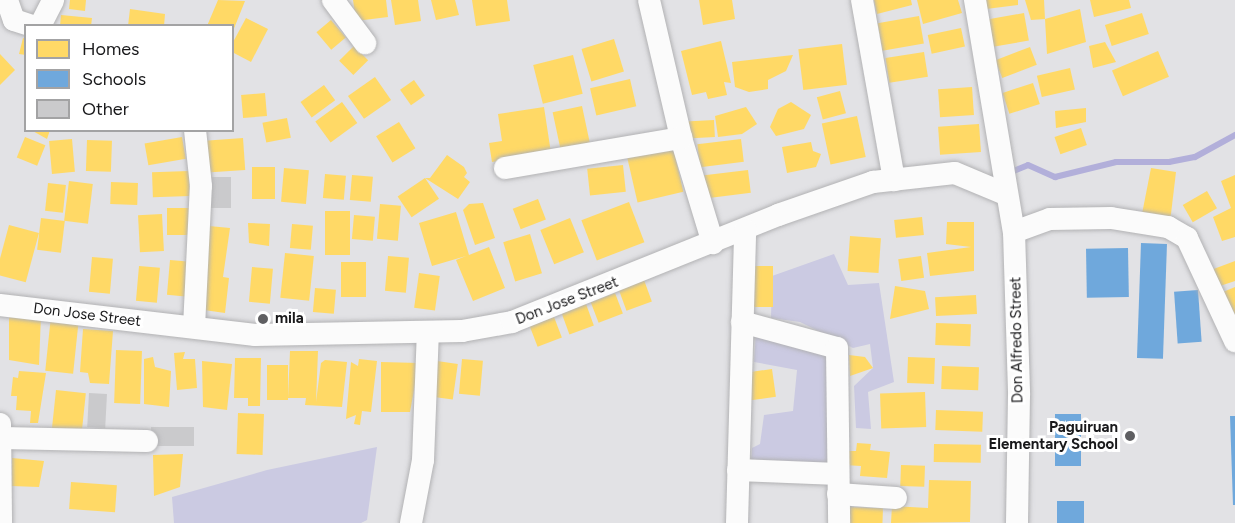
<!DOCTYPE html>
<style>
body{margin:0}
#map{position:relative;width:1235px;height:523px;overflow:hidden;background:#e2e2e5;font-family:Figtree,sans-serif}
div>[style]{position:absolute}
.green>*{inset:0;background:#cbcae2}
.homes>*{inset:0;background:#ffd966;transform-origin:0 0}
.schools>*{inset:0;background:#6fa8dc;transform-origin:0 0}
.stream>*{height:6px;margin:-3px;padding:0 3px;transform-origin:3px;border-radius:3px;background:#b2afda}
.building>*{inset:0;background:#cacacc;transform-origin:0 0}
.roads{filter:drop-shadow(0 0 2px #b2b2b4) drop-shadow(0 0 2px #b2b2b4)}
.minor>*{height:22px;margin:-11px;padding:0 11px;transform-origin:11px;border-radius:11px;background:#fbfbfb}
.dots>*{width:16px;height:16px;translate:-50% -50%;box-sizing:border-box;border:3px solid #fff;border-radius:50%}
span{translate:-50% -50%;white-space:nowrap;text-align:center;line-height:1.15;-webkit-text-stroke:6px #fff;paint-order:stroke}
.street-label{font-size:15px;color:#19191b}
.poi-label{font-size:15px;color:#19191b;font-weight:700}
.left{translate:0 -50%;text-align:left}
.right{translate:-100% -50%;text-align:right}
.legend{position:absolute;left:24px;top:24px;width:210px;height:108px;box-sizing:border-box;background:#fff;border:2px solid #a3a3a4;margin:0;padding:8px 10px;list-style:none;font-size:18px;color:#19191b}
.legend li{display:flex;align-items:center;gap:12px;height:30px}
.legend b{width:30px;border:2px solid #a3a3a4}
</style>
<div id="map">
<div class="green">
<i style="clip-path:polygon(834px 254px,848px 285px,879px 283px,894px 382px,868px 392px,871px 429px,856px 428px,854px 386px,873px 368px,870px 344px,853px 348px,800px 322px,771px 318px,772px 276px)"></i>
<i style="clip-path:polygon(756px 332px,832px 355px,829px 465px,751px 466px,752px 448px,760px 444px,764px 415px,793px 411px,797px 370px,754px 362px)"></i>
<i style="clip-path:polygon(377px 447px,367px 520px,361px 523px,174px 523px,172px 497px,267px 470px)"></i>
</div>
<div class="homes">
<i style="clip-path:polygon(70px 0,86px 0,85px 11px,69px 9px)"></i>
<i style="clip-path:polygon(218px 0,245px 1px,233px 31px,232px 26px,207px 26px)"></i>
<i style="clip-path:polygon(353px 0,386px 0,388px 17px,356px 21px)"></i>
<i style="clip-path:polygon(391px 0,418px 0,421px 21px,395px 25px)"></i>
<i style="clip-path:polygon(431px 0,455px 0,459px 15px,436px 20px)"></i>
<i style="clip-path:polygon(472px 0,507px 0,510px 21px,476px 26px)"></i>
<i style="clip-path:polygon(699px 0,732px 0,735px 19px,703px 25px)"></i>
<i style="clip-path:polygon(874px 0,911px 0,912px 5px,877px 14px)"></i>
<i style="clip-path:polygon(917px 0,958px 0,962px 13px,923px 24px)"></i>
<i style="clip-path:polygon(985px 0,1018px 0,1018px 5px,986px 9px)"></i>
<i style="clip-path:polygon(1025px 0,1044px 0,1045px 19px,1031px 20px)"></i>
<i style="clip-path:polygon(1090px 0,1129px 0,1131px 8px,1094px 17px)"></i>
<i style="clip-path:polygon(130px 9px,165px 14px,164px 26px,128px 26px)"></i>
<i style="clip-path:polygon(1080px 9px,1086px 42px,1047px 54px,1045px 19px)"></i>
<i style="left:1024px;top:13px;width:28px;height:39px;rotate:80deg"></i>
<i style="left:1142px;top:13px;width:22px;height:39px;rotate:72deg"></i>
<i style="clip-path:polygon(61px 15px,92px 18px,91px 26px,60px 26px)"></i>
<i style="left:919px;top:16px;width:28px;height:42px;rotate:80deg"></i>
<i style="clip-path:polygon(246px 18px,268px 29px,251px 62px,232px 52px,232px 44px)"></i>
<i style="left:331px;top:20px;width:23px;height:19px;rotate:50deg"></i>
<i style="left:961px;top:28px;width:19px;height:34px;rotate:78deg"></i>
<i style="clip-path:polygon(23px 38px,26px 39px,26px 55px,19px 54px)"></i>
<i style="left:614px;top:39px;width:34px;height:34px;rotate:73deg"></i>
<i style="clip-path:polygon(721px 41px,731px 83px,724px 82px,727px 95px,708px 99px,706px 92px,692px 95px,681px 51px)"></i>
<i style="clip-path:polygon(1105px 42px,1116px 62px,1093px 68px,1089px 46px)"></i>
<i style="left:842px;top:44px;width:41px;height:44px;rotate:83deg"></i>
<i style="left:354px;top:46px;width:20px;height:21px;rotate:45deg"></i>
<i style="left:1030px;top:47px;width:19px;height:37px;rotate:69deg"></i>
<i style="left:1158px;top:51px;width:28px;height:50px;rotate:67deg"></i>
<i style="left:924px;top:52px;width:25px;height:39px;rotate:81deg"></i>
<i style="clip-path:polygon(0 54px,15px 70px,0 85px)"></i>
<i style="left:573px;top:55px;width:40px;height:41px;rotate:76deg"></i>
<i style="clip-path:polygon(793px 55px,786px 71px,768px 80px,768px 89px,749px 92px,735px 87px,732px 62px)"></i>
<i style="left:1070px;top:68px;width:22px;height:34px;rotate:77deg"></i>
<i style="left:375px;top:77px;width:28px;height:33px;rotate:55deg"></i>
<i style="left:630px;top:79px;width:28px;height:41px;rotate:77deg"></i>
<i style="left:414px;top:80px;width:19px;height:17px;rotate:55deg"></i>
<i style="left:1033px;top:83px;width:22px;height:32px;rotate:72deg"></i>
<i style="left:324px;top:85px;width:19px;height:29px;rotate:54deg"></i>
<i style="left:972px;top:87px;width:28px;height:34px;rotate:86deg"></i>
<i style="left:840px;top:91px;width:23px;height:24px;rotate:75deg"></i>
<i style="left:265px;top:93px;width:23px;height:24px;rotate:85deg"></i>
<i style="left:342px;top:102px;width:26px;height:33px;rotate:54deg"></i>
<i style="clip-path:polygon(791px 102px,811px 115px,804px 129px,776px 136px,770px 127px,778px 109px)"></i>
<i style="left:582px;top:106px;width:40px;height:30px;rotate:78deg"></i>
<i style="clip-path:polygon(544px 107px,551px 153px,492px 162px,489px 143px,502px 141px,498px 114px)"></i>
<i style="clip-path:polygon(746px 107px,757px 124px,742px 134px,718px 137px,715px 116px)"></i>
<i style="clip-path:polygon(1086px 108px,1086px 122px,1056px 128px,1055px 111px)"></i>
<i style="left:857px;top:116px;width:42px;height:36px;rotate:78deg"></i>
<i style="left:287px;top:118px;width:20px;height:25px;rotate:79deg"></i>
<i style="left:714px;top:120px;width:17px;height:28px;rotate:87deg"></i>
<i style="left:399px;top:122px;width:31px;height:27px;rotate:58deg"></i>
<i style="left:979px;top:124px;width:28px;height:41px;rotate:86deg"></i>
<i style="left:1081px;top:128px;width:18px;height:28px;rotate:71deg"></i>
<i style="clip-path:polygon(31px 130px,50px 130px,47px 139px)"></i>
<i style="left:25px;top:137px;width:22px;height:22px;rotate:22deg"></i>
<i style="left:182px;top:137px;width:22px;height:38px;rotate:80deg"></i>
<i style="left:243px;top:138px;width:32px;height:38px;rotate:86deg"></i>
<i style="left:72px;top:139px;width:33px;height:23px;rotate:85deg"></i>
<i style="left:741px;top:139px;width:23px;height:44px;rotate:83deg"></i>
<i style="left:87px;top:140px;width:25px;height:31px;rotate:2deg"></i>
<i style="clip-path:polygon(811px 142px,813px 151px,821px 154px,816px 167px,787px 173px,782px 147px)"></i>
<i style="left:673px;top:147px;width:46px;height:47px;rotate:77deg"></i>
<i style="clip-path:polygon(447px 155px,464px 167px,467px 173px,464px 177px,470px 182px,458px 199px,425px 178px,430px 178px)"></i>
<i style="left:623px;top:165px;width:27px;height:36px;rotate:84deg"></i>
<i style="left:252px;top:167px;width:23px;height:32px"></i>
<i style="left:284px;top:168px;width:25px;height:34px;rotate:5deg"></i>
<i style="clip-path:polygon(1151px 168px,1176px 172px,1170px 222px,1142px 214px)"></i>
<i style="left:748px;top:170px;width:23px;height:44px;rotate:83deg"></i>
<i style="left:189px;top:171px;width:25px;height:37px;rotate:88deg"></i>
<i style="left:325px;top:174px;width:21px;height:24px;rotate:5deg"></i>
<i style="left:352px;top:175px;width:21px;height:25px;rotate:5deg"></i>
<i style="clip-path:polygon(1235px 175px,1235px 237px,1222px 241px,1213px 217px,1231px 208px,1221px 181px)"></i>
<i style="left:425px;top:178px;width:25px;height:33px;rotate:56deg"></i>
<i style="left:69px;top:181px;width:24px;height:40px;rotate:7deg"></i>
<i style="left:111px;top:182px;width:27px;height:22px;rotate:2deg"></i>
<i style="left:48px;top:183px;width:18px;height:28px;rotate:6deg"></i>
<i style="left:1207px;top:191px;width:20px;height:28px;rotate:60deg"></i>
<i style="left:538px;top:199px;width:22px;height:27px;rotate:69deg"></i>
<i style="left:629px;top:202px;width:43px;height:51px;rotate:69deg"></i>
<i style="clip-path:polygon(483px 203px,495px 238px,475px 245px,463px 210px,469px 204px)"></i>
<i style="left:380px;top:204px;width:21px;height:35px;rotate:5deg"></i>
<i style="left:167px;top:208px;width:24px;height:27px"></i>
<i style="left:325px;top:211px;width:25px;height:44px"></i>
<i style="clip-path:polygon(456px 212px,469px 255px,489px 247px,505px 288px,473px 301px,456px 260px,466px 256px,432px 266px,419px 223px)"></i>
<i style="left:162px;top:214px;width:37px;height:24px;rotate:87deg"></i>
<i style="left:354px;top:215px;width:21px;height:24px;rotate:5deg"></i>
<i style="left:922px;top:217px;width:18px;height:28px;rotate:84deg"></i>
<i style="left:41px;top:218px;width:24px;height:32px;rotate:7deg"></i>
<i style="left:570px;top:218px;width:37px;height:32px;rotate:68deg"></i>
<i style="clip-path:polygon(947px 222px,974px 222px,974px 271px,930px 276px,927px 253px,971px 247px,946px 244px)"></i>
<i style="clip-path:polygon(248px 223px,270px 224px,269px 246px,249px 243px)"></i>
<i style="left:292px;top:224px;width:21px;height:24px;rotate:5deg"></i>
<i style="left:9px;top:225px;width:31px;height:51px;rotate:15deg"></i>
<i style="clip-path:polygon(209px 226px,230px 228px,223px 277px,229px 278px,225px 313px,204px 310px)"></i>
<i style="left:530px;top:234px;width:41px;height:28px;rotate:73deg"></i>
<i style="left:850px;top:236px;width:31px;height:35px;rotate:4deg"></i>
<i style="left:285px;top:253px;width:29px;height:45px;rotate:6deg"></i>
<i style="left:388px;top:256px;width:21px;height:35px;rotate:5deg"></i>
<i style="left:921px;top:256px;width:22px;height:23px;rotate:82deg"></i>
<i style="left:92px;top:257px;width:21px;height:35px;rotate:5deg"></i>
<i style="left:170px;top:260px;width:21px;height:35px;rotate:5deg"></i>
<i style="clip-path:polygon(1235px 261px,1235px 281px,1220px 286px,1211px 270px)"></i>
<i style="left:341px;top:262px;width:25px;height:35px"></i>
<i style="left:139px;top:266px;width:21px;height:35px;rotate:5deg"></i>
<i style="left:750px;top:266px;width:23px;height:41px"></i>
<i style="left:252px;top:267px;width:21px;height:35px;rotate:5deg"></i>
<i style="left:419px;top:273px;width:21px;height:35px;rotate:8deg"></i>
<i style="left:644px;top:280px;width:23px;height:27px;rotate:70deg"></i>
<i style="clip-path:polygon(895px 286px,925px 291px,929px 309px,890px 319px)"></i>
<i style="clip-path:polygon(1235px 287px,1235px 315px,1223px 292px)"></i>
<i style="left:315px;top:288px;width:21px;height:24px;rotate:5deg"></i>
<i style="left:615px;top:293px;width:22px;height:26px;rotate:69deg"></i>
<i style="left:976px;top:295px;width:19px;height:41px;rotate:87deg"></i>
<i style="left:586px;top:304px;width:23px;height:26px;rotate:70deg"></i>
<i style="clip-path:polygon(9px 311px,41px 315px,39px 365px,9px 360px)"></i>
<i style="left:51px;top:316px;width:28px;height:55px;rotate:6deg"></i>
<i style="left:554px;top:317px;width:22px;height:26px;rotate:69deg"></i>
<i style="left:936px;top:323px;width:35px;height:22px;rotate:2deg"></i>
<i style="clip-path:polygon(83px 329px,113px 331px,109px 384px,90px 383px,88px 373px,80px 372px)"></i>
<i style="left:116px;top:350px;width:26px;height:53px;rotate:2deg"></i>
<i style="clip-path:polygon(290px 351px,318px 351px,316px 402px,321px 363px,325px 360px,347px 362px,342px 407px,305px 405px,306px 398px,288px 398px)"></i>
<i style="clip-path:polygon(185px 352px,183px 359px,195px 359px,197px 388px,177px 390px,174px 353px)"></i>
<i style="clip-path:polygon(849px 355px,865px 357px,873px 368px,850px 376px)"></i>
<i style="clip-path:polygon(153px 357px,155px 367px,171px 371px,169px 407px,144px 404px,144px 359px)"></i>
<i style="left:908px;top:357px;width:27px;height:26px;rotate:2deg"></i>
<i style="clip-path:polygon(235px 358px,261px 358px,260px 406px,248px 406px,248px 398px,234px 398px)"></i>
<i style="clip-path:polygon(359px 359px,377px 361px,371px 412px,362px 411px,360px 425px,354px 424px,356px 415px,346px 419px,351px 362px,358px 366px)"></i>
<i style="left:462px;top:359px;width:21px;height:35px;rotate:5deg"></i>
<i style="clip-path:polygon(202px 361px,232px 364px,227px 410px,203px 407px)"></i>
<i style="left:437px;top:361px;width:21px;height:36px;rotate:8deg"></i>
<i style="clip-path:polygon(381px 362px,419px 363px,410px 412px,381px 412px)"></i>
<i style="left:267px;top:365px;width:21px;height:35px"></i>
<i style="left:942px;top:366px;width:37px;height:23px;rotate:2deg"></i>
<i style="left:772px;top:369px;width:28px;height:27px;rotate:82deg"></i>
<i style="clip-path:polygon(19px 371px,46px 373px,38px 423px,30px 423px,31px 411px,16px 410px,17px 396px,11px 396px,13px 377px,18px 378px)"></i>
<i style="left:56px;top:390px;width:30px;height:40px;rotate:6deg"></i>
<i style="left:925px;top:392px;width:35px;height:45px;rotate:88deg"></i>
<i style="left:936px;top:410px;width:47px;height:20px;rotate:2deg"></i>
<i style="left:238px;top:413px;width:26px;height:41px;rotate:2deg"></i>
<i style="clip-path:polygon(857px 443px,871px 444px,870px 450px,890px 452px,887px 478px,860px 476px,861px 466px,844px 465px,845px 451px,856px 451px)"></i>
<i style="left:934px;top:444px;width:47px;height:18px;rotate:1deg"></i>
<i style="clip-path:polygon(183px 454px,180px 487px,154px 496px,153px 455px)"></i>
<i style="clip-path:polygon(12px 458px,44px 461px,39px 487px,11px 486px)"></i>
<i style="left:901px;top:465px;width:24px;height:21px;rotate:2deg"></i>
<i style="clip-path:polygon(929px 480px,971px 481px,970px 522px,891px 523px,892px 506px,928px 508px)"></i>
<i style="left:71px;top:482px;width:46px;height:27px;rotate:4deg"></i>
<i style="left:847px;top:507px;width:36px;height:16px;rotate:2deg"></i>
</div>
<div class="schools">
<i style="left:1141px;top:243px;width:26px;height:115px;rotate:2deg"></i>
<i style="left:1128px;top:248px;width:49px;height:42px;rotate:89deg"></i>
<i style="left:1198px;top:290px;width:52px;height:24px;rotate:86deg"></i>
<i style="left:1055px;top:414px;width:26px;height:52px"></i>
<i style="clip-path:polygon(1230px 416px,1235px 416px,1235px 505px,1233px 505px)"></i>
<i style="left:1084px;top:501px;width:22px;height:27px;rotate:90deg"></i>
</div>
<div class="stream">
<i style="left:1011px;top:172px;width:18px;rotate:-22deg"></i>
<i style="left:1028px;top:165px;width:30px;rotate:24deg"></i>
<i style="left:1055px;top:177px;width:63px;rotate:-13.8deg"></i>
<i style="left:1116px;top:162px;width:53px"></i>
<i style="left:1169px;top:162px;width:26px;rotate:-11deg"></i>
<i style="left:1195px;top:157px;width:46px;rotate:-28.8deg"></i>
</div>
<div class="building">
<i style="left:204px;top:177px;width:27px;height:31px"></i>
<i style="left:89px;top:393px;width:18px;height:34px;rotate:3deg"></i>
<i style="left:151px;top:427px;width:43px;height:19px"></i>
</div>
<div class="roads">
<div class="minor">
<i style="left:7px;top:0;width:21px;rotate:71deg"></i>
<i style="left:14px;top:20px;width:19px;rotate:18deg"></i>
<i style="left:333px;top:0;width:54px;rotate:53.3deg"></i>
<i style="left:649px;top:0;width:142px;rotate:76.9deg"></i>
<i style="left:681px;top:138px;width:110px;rotate:73.1deg"></i>
<i style="left:862px;top:0;width:183px;rotate:79.9deg"></i>
<i style="left:975px;top:0;width:235px;rotate:80.5deg"></i>
<i style="left:1014px;top:232px;width:163px;rotate:88.2deg"></i>
<i style="left:1019px;top:395px;width:128px;rotate:90.9deg"></i>
<i style="left:40px;top:26px;width:29px;rotate:-63deg"></i>
<i style="left:505px;top:168px;width:179px;rotate:-9.7deg"></i>
<i style="left:1014px;top:232px;width:38px;rotate:-20deg"></i>
<i style="left:1050px;top:219px;width:61px;rotate:-0.9deg"></i>
<i style="left:1111px;top:218px;width:58px;rotate:9deg"></i>
<i style="left:1168px;top:227px;width:22px;rotate:30deg"></i>
<i style="left:1187px;top:238px;width:114px;rotate:65deg"></i>
<i style="left:0;top:305px;width:257px;rotate:6.7deg"></i>
<i style="left:255px;top:335px;width:207px;rotate:-1.1deg"></i>
<i style="left:462px;top:331px;width:51px;rotate:-10.2deg"></i>
<i style="left:512px;top:322px;width:287px;rotate:-21.9deg"></i>
<i style="left:778px;top:215px;width:101px;rotate:-19.2deg"></i>
<i style="left:873px;top:182px;width:82px;rotate:-6.3deg"></i>
<i style="left:955px;top:173px;width:54px;rotate:22.8deg"></i>
<i style="left:742px;top:322px;width:98px;rotate:15.3deg"></i>
<i style="left:837px;top:348px;width:175px;rotate:89.3deg"></i>
<i style="left:194px;top:327px;width:141px;rotate:-87.2deg"></i>
<i style="left:201px;top:186px;width:56px;rotate:-96.1deg"></i>
<i style="left:0;top:424px;width:99px;rotate:89.4deg"></i>
<i style="left:1px;top:438px;width:146px;rotate:1.2deg"></i>
<i style="left:738px;top:470px;width:100px;rotate:2.3deg"></i>
<i style="left:838px;top:494px;width:58px;rotate:3.9deg"></i>
<i style="left:411px;top:523px;width:64px;rotate:-79.2deg"></i>
<i style="left:423px;top:460px;width:128px;rotate:-87.8deg"></i>
<i style="left:737px;top:523px;width:293px;rotate:-88.4deg"></i>
</div>
</div>
<div class="dots">
<i style="left:263px;top:319px;background:#5f5f62"></i>
<i style="left:1130px;top:436px;background:#5f5f62"></i>
</div>
<div class="street-label">
<span style="left:567px;top:301px;rotate:-21deg">Don Jose Street</span>
<span style="left:87px;top:315px;rotate:7deg">Don Jose Street</span>
<span style="left:1017px;top:340px;rotate:-91deg">Don Alfredo Street</span>
</div>
<div class="poi-label">
<span class="left" style="left:275px;top:319px">mila</span>
<span class="right" style="left:1118px;top:436px">Paguiruan<br>Elementary School</span>
</div>
<ul class="legend">
<li><b style="height:16px;background:#ffd966"></b>Homes</li>
<li><b style="height:16px;background:#6fa8dc"></b>Schools</li>
<li><b style="height:16px;background:#cacacc"></b>Other</li>
</ul>
</div>
